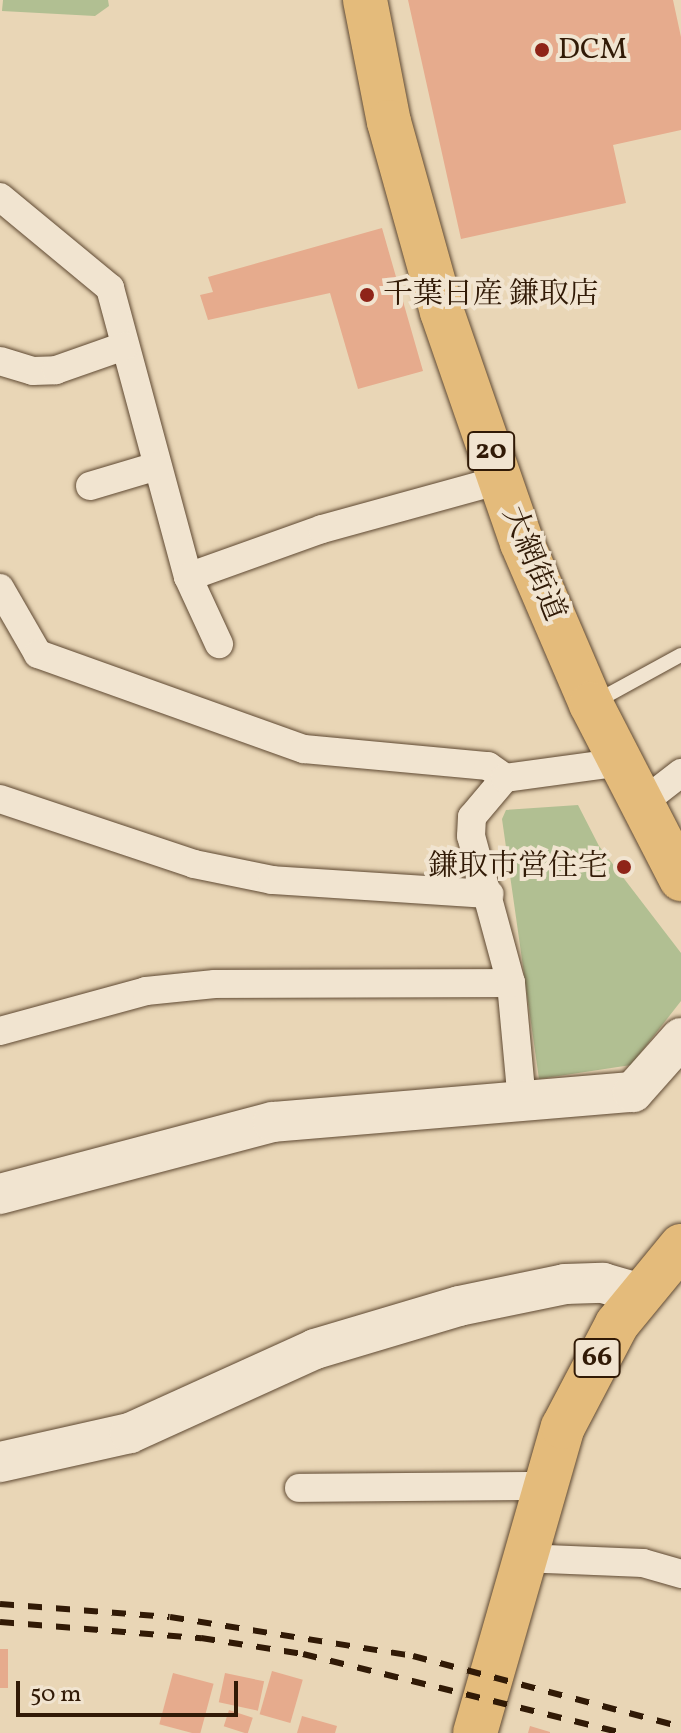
<!DOCTYPE html>
<meta charset="utf-8">
<style>
body{margin:0}
#map{position:relative;width:681px;height:1733px;overflow:hidden;background:#e9d6b6;font-family:Vollkorn,"Noto Serif JP",serif}
div>[style]{position:absolute}
.green>*{inset:0;background:#b1bf92}
.building>*{inset:0;background:#e6ab8d;transform-origin:0 0}
.roads{filter:drop-shadow(0 0 2px #5f4932) drop-shadow(0 0 2px #5f4932)}
.lane>*{height:14px;margin:-7px;padding:0 7px;transform-origin:7px;border-radius:7px;background:#f1e4d0}
.street>*{height:28px;margin:-14px;padding:0 14px;transform-origin:14px;border-radius:14px;background:#f1e4d0}
.secondary>*{height:40px;margin:-20px;padding:0 20px;transform-origin:20px;border-radius:20px;background:#f1e4d0}
.primary>*{height:44px;margin:-22px;padding:0 22px;transform-origin:22px;border-radius:22px;background:#e4bb7b}
.rail>*{height:6px;margin-top:-3px;transform-origin:0;background:repeating-linear-gradient(90deg,#311a06 0 14px,transparent 0 28px)}
.dots>*{width:22px;height:22px;translate:-50% -50%;box-sizing:border-box;border:4px solid #f1e4d0;border-radius:50%}
span{translate:-50% -50%;white-space:nowrap;text-align:center;line-height:1.15;-webkit-text-stroke:8px #f1e4d0;paint-order:stroke}
.shield-label span{padding:2px 6px;background:#f1e4d0;border:2px solid;border-radius:6px;-webkit-text-stroke-width:0}
.shield-label{font-size:28px;color:#311a06;font-weight:700}
.poi-label{font-size:30px;color:#311a06}
.left{translate:0 -50%;text-align:left}
.right{translate:-100% -50%;text-align:right}
.street-label{font-size:30px;color:#311a06}
.scale{position:absolute;left:16px;top:1681px;width:222px;height:36px;box-sizing:border-box;border:4px solid #311a06;border-top:0;padding-left:10px;font-size:24px;line-height:28px;white-space:nowrap;color:#311a06;-webkit-text-stroke:6px #f1e4d0;paint-order:stroke}
</style>
<div id="map">
<div class="green">
<i style="clip-path:polygon(3px 0,108px 0,109px 6px,95px 16px,2px 11px)"></i>
<i style="clip-path:polygon(578px 805px,599px 846px,681px 953px,681px 1001px,631px 1065px,539px 1079px,502px 819px,506px 810px)"></i>
</div>
<div class="building">
<i style="clip-path:polygon(408px 0,673px 0,681px 37px,681px 130px,613px 145px,626px 203px,461px 239px)"></i>
<i style="clip-path:polygon(382px 228px,423px 371px,358px 389px,330px 293px,208px 320px,200px 295px,213px 292px,208px 277px)"></i>
<i style="left:0;top:1649px;width:8px;height:39px"></i>
<i style="left:272px;top:1671px;width:32px;height:45px;rotate:16deg"></i>
<i style="left:173px;top:1673px;width:42px;height:53px;rotate:15deg"></i>
<i style="left:225px;top:1673px;width:40px;height:30px;rotate:12deg"></i>
<i style="left:229px;top:1710px;width:25px;height:17px;rotate:18deg"></i>
<i style="clip-path:polygon(302px 1716px,337px 1726px,335px 1733px,297px 1733px)"></i>
<i style="clip-path:polygon(530px 1726px,550px 1732px,550px 1733px,528px 1733px)"></i>
</div>
<div class="roads">
<div class="lane">
<i style="left:595px;top:702px;width:98px;rotate:-28.7deg"></i>
</div>
<div class="street">
<i style="left:0;top:197px;width:143px;rotate:39.6deg"></i>
<i style="left:110px;top:288px;width:299px;rotate:74.9deg"></i>
<i style="left:188px;top:577px;width:74px;rotate:65.2deg"></i>
<i style="left:0;top:361px;width:34px;rotate:17deg"></i>
<i style="left:33px;top:371px;width:23px;rotate:-2deg"></i>
<i style="left:56px;top:370px;width:72px;rotate:-19.4deg"></i>
<i style="left:90px;top:486px;width:70px;rotate:-16.6deg"></i>
<i style="left:188px;top:577px;width:142px;rotate:-19.7deg"></i>
<i style="left:322px;top:529px;width:185px;rotate:-15.4deg"></i>
<i style="left:0;top:588px;width:76px;rotate:60.1deg"></i>
<i style="left:38px;top:654px;width:282px;rotate:19.7deg"></i>
<i style="left:304px;top:749px;width:185px;rotate:5.3deg"></i>
<i style="left:488px;top:766px;width:21px;rotate:35deg"></i>
<i style="left:0;top:799px;width:205px;rotate:18.5deg"></i>
<i style="left:194px;top:864px;width:80px;rotate:11.6deg"></i>
<i style="left:272px;top:880px;width:218px;rotate:3.7deg"></i>
<i style="left:641px;top:804px;width:51px;rotate:-37.8deg"></i>
<i style="left:0;top:1031px;width:151px;rotate:-15.3deg"></i>
<i style="left:146px;top:991px;width:69px;rotate:-5.8deg"></i>
<i style="left:215px;top:984px;width:296px;rotate:-0.2deg"></i>
<i style="left:522px;top:1102px;width:120px;rotate:-95.3deg"></i>
<i style="left:511px;top:983px;width:152px;rotate:-105.2deg"></i>
<i style="left:471px;top:836px;width:19px;rotate:-87deg"></i>
<i style="left:472px;top:817px;width:51px;rotate:-49.8deg"></i>
<i style="left:505px;top:778px;width:118px;rotate:-7.8deg"></i>
<i style="left:299px;top:1488px;width:244px;rotate:-0.5deg"></i>
<i style="left:522px;top:1558px;width:121px;rotate:2.4deg"></i>
<i style="left:643px;top:1563px;width:40px;rotate:16deg"></i>
</div>
<div class="secondary">
<i style="left:0;top:1194px;width:282px;rotate:-14.8deg"></i>
<i style="left:273px;top:1122px;width:361px;rotate:-4.8deg"></i>
<i style="left:633px;top:1092px;width:72px;rotate:-48.4deg"></i>
<i style="left:0;top:1462px;width:133px;rotate:-12.6deg"></i>
<i style="left:130px;top:1433px;width:203px;rotate:-24.4deg"></i>
<i style="left:315px;top:1349px;width:150px;rotate:-16.6deg"></i>
<i style="left:459px;top:1306px;width:108px;rotate:-11.7deg"></i>
<i style="left:565px;top:1284px;width:38px;rotate:-2deg"></i>
<i style="left:603px;top:1283px;width:37px;rotate:16deg"></i>
</div>
<div class="primary">
<i style="left:365px;top:0;width:124px;rotate:78.9deg"></i>
<i style="left:389px;top:122px;width:197px;rotate:74.4deg"></i>
<i style="left:442px;top:312px;width:244px;rotate:70.9deg"></i>
<i style="left:522px;top:543px;width:175px;rotate:66.8deg"></i>
<i style="left:591px;top:704px;width:197px;rotate:62.8deg"></i>
<i style="left:475px;top:1733px;width:318px;rotate:-74deg"></i>
<i style="left:563px;top:1427px;width:116px;rotate:-62.3deg"></i>
<i style="left:617px;top:1324px;width:101px;rotate:-50.6deg"></i>
</div>
</div>
<div class="rail">
<i style="left:0;top:1604px;width:170px;rotate:4.4deg"></i>
<i style="left:170px;top:1617px;width:246px;rotate:9.1deg"></i>
<i style="left:413px;top:1656px;width:277px;rotate:14.8deg"></i>
<i style="left:0;top:1622px;width:202px;rotate:4.6deg"></i>
<i style="left:201px;top:1638px;width:103px;rotate:8.9deg"></i>
<i style="left:303px;top:1654px;width:329px;rotate:13.9deg"></i>
</div>
<div class="dots">
<i style="left:542px;top:50px;background:#8f2418"></i>
<i style="left:367px;top:295px;background:#8f2418"></i>
<i style="left:624px;top:867px;background:#8f2418"></i>
</div>
<div class="shield-label">
<span style="left:491px;top:451px">20</span>
<span style="left:597px;top:1358px">66</span>
</div>
<div class="poi-label">
<span class="left" style="left:558px;top:50px">DCM</span>
<span class="left" style="left:383px;top:295px">千葉日産 鎌取店</span>
<span class="right" style="left:608px;top:867px">鎌取市営住宅</span>
</div>
<div class="street-label">
<span style="left:533px;top:564px;rotate:68deg">大網街道</span>
</div>
<div class="scale">50 m</div>
</div>
